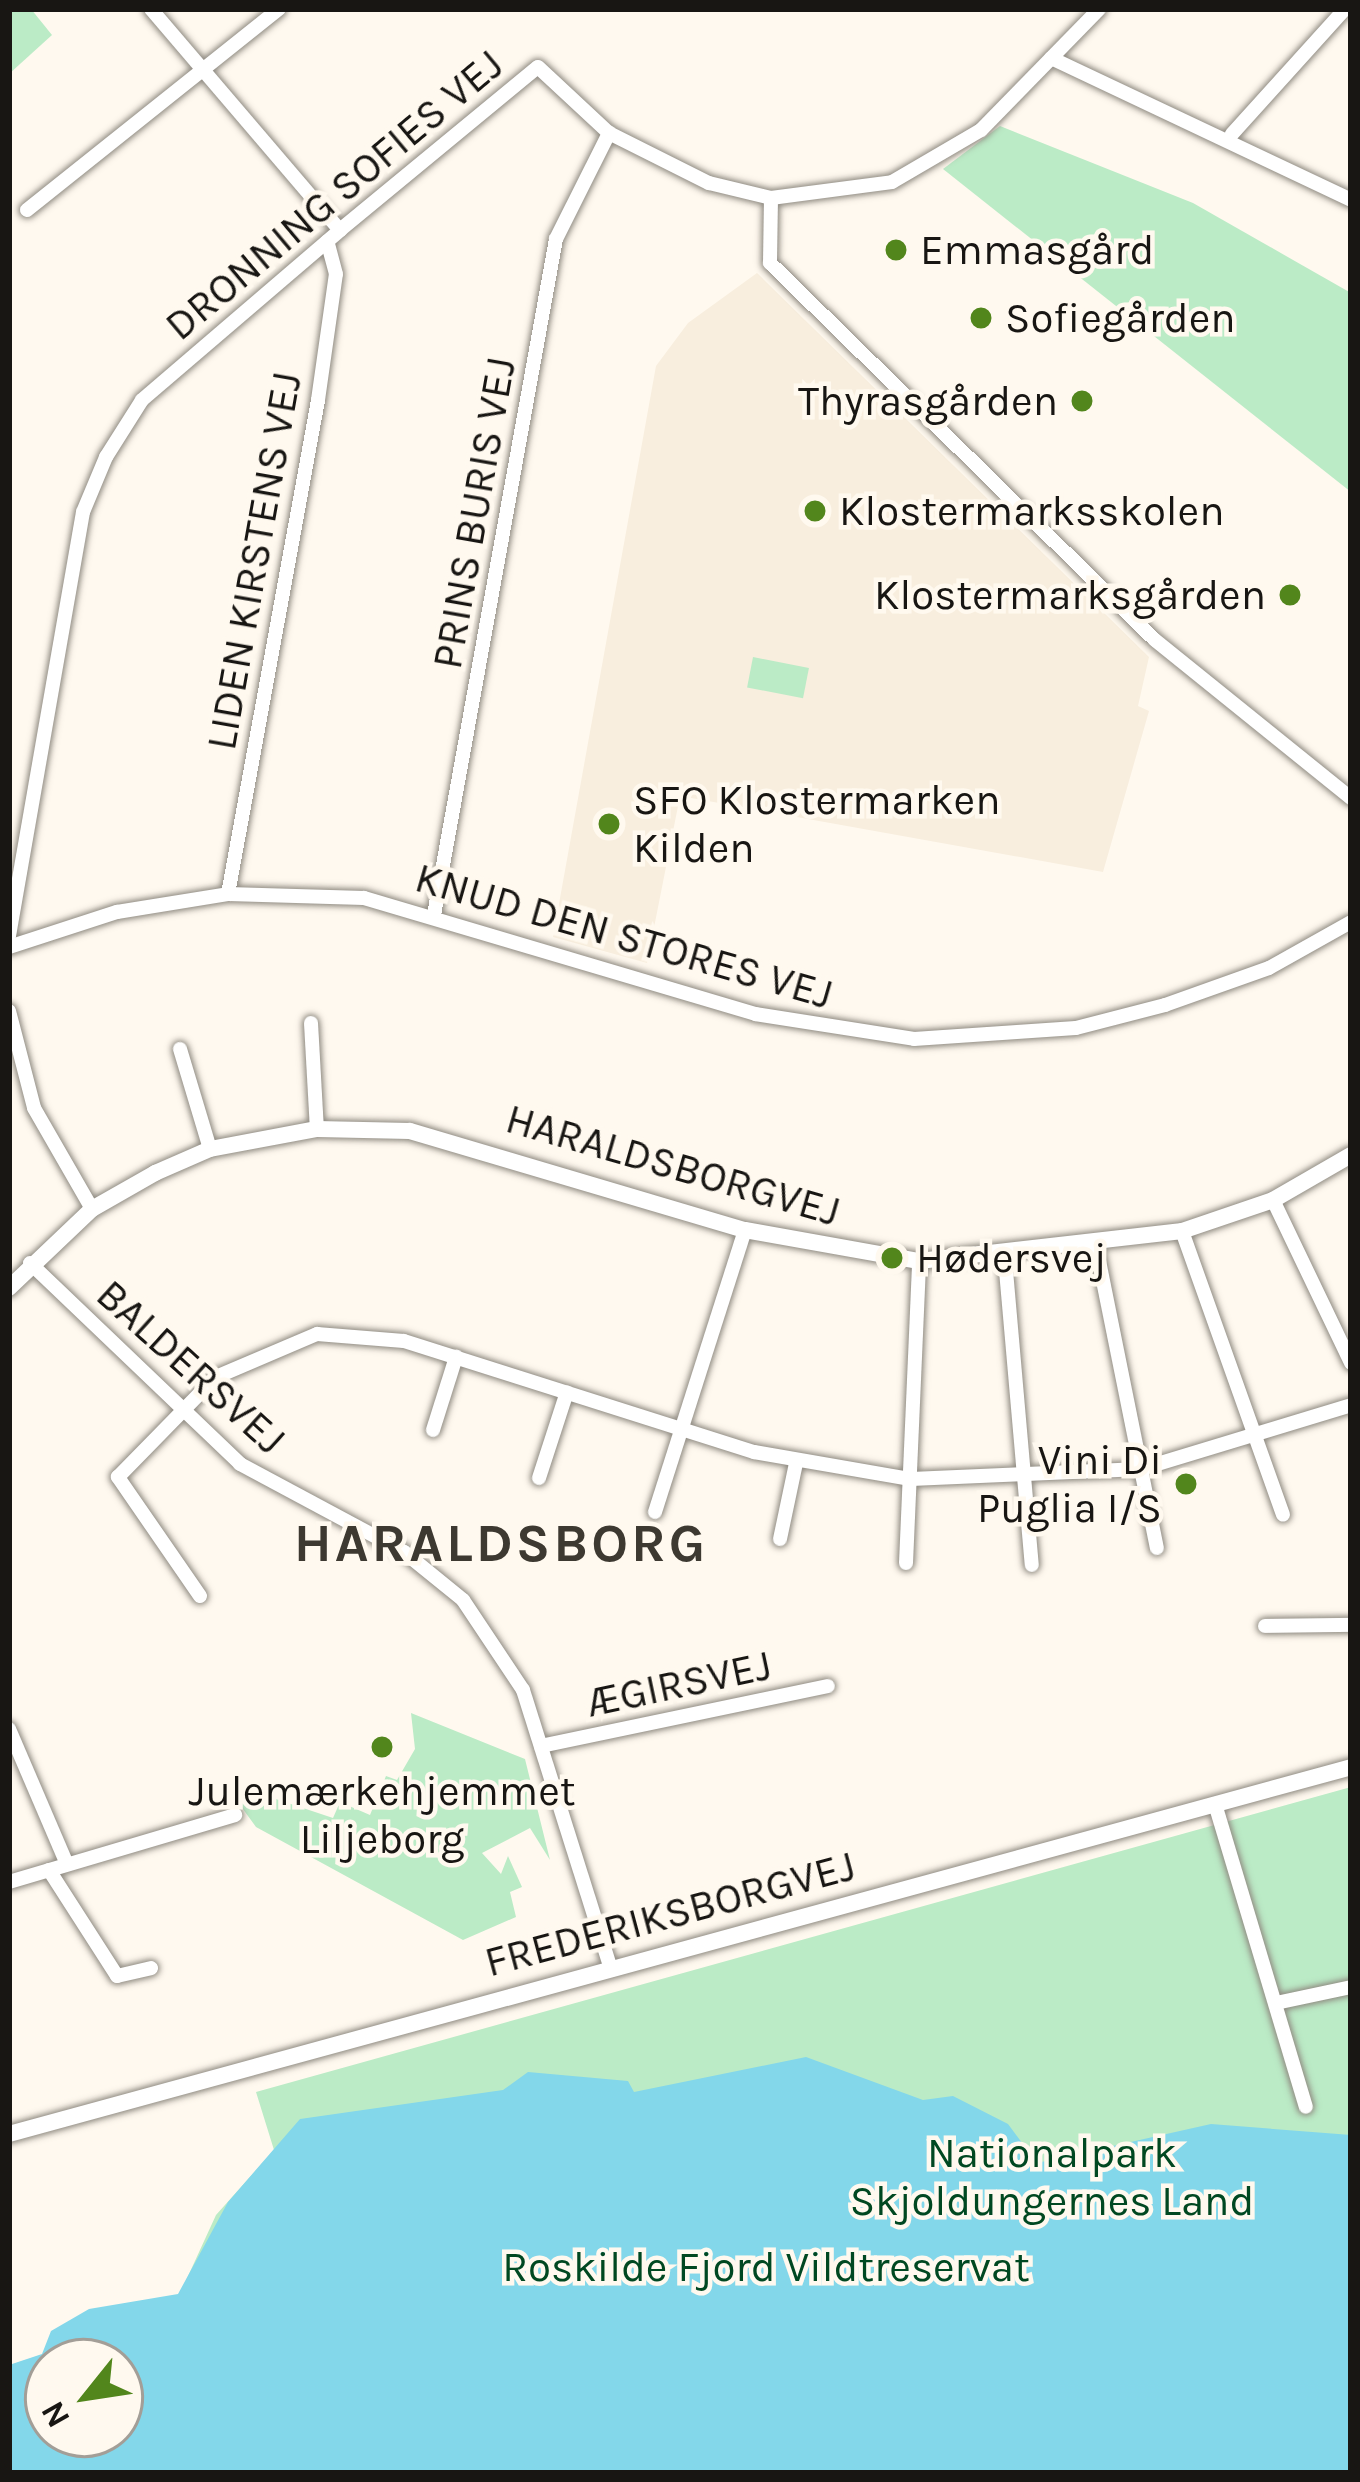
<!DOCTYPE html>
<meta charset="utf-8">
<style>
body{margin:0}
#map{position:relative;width:1360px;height:2482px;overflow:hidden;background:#fff9ef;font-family:Karla,sans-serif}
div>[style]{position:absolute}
.built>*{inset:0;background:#f8eede}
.green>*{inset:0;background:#bbebc6;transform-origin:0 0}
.water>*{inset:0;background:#83d7ea}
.roads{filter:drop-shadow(0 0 3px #908b82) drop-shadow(0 0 3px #908b82)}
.minor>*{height:14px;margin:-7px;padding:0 7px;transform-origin:7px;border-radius:7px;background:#fff}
.tertiary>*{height:16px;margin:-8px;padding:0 8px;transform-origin:8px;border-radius:8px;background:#fff}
.dots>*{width:33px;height:33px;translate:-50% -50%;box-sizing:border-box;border:6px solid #fff9ef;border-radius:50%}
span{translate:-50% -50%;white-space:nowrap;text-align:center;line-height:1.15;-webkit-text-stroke:9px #fff9ef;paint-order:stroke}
.street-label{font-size:42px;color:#181613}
.poi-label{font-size:42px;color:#181613}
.left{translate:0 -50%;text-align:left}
.right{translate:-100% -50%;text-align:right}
.park-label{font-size:42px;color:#004821}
.district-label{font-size:54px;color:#3d3931;font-weight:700;letter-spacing:3px}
.frame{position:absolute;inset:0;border:12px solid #181613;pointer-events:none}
.north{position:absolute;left:24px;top:2338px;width:120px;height:120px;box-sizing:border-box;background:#fff9ef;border:3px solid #a39e97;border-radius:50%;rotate:240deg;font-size:33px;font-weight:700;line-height:48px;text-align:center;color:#181613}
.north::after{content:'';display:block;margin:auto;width:42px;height:54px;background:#52861c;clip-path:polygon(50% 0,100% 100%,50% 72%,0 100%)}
</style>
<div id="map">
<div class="built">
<i style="clip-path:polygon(757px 273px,1149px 657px,1138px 706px,1149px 711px,1103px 872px,680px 796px,647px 963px,553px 937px,656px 366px,688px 323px)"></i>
</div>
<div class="green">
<i style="clip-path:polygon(9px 9px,31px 9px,52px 35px,9px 74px)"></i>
<i style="clip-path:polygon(1000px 126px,1193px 203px,1351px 293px,1351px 492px,943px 169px)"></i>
<i style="left:753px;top:657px;width:57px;height:31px;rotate:11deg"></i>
<i style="clip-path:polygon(411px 1713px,525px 1759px,550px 1860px,530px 1828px,482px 1853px,501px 1874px,508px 1856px,522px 1887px,510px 1892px,516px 1917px,463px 1940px,256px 1827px,240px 1805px,258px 1793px,333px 1818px,340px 1802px,370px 1815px,386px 1776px,397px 1780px,415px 1749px)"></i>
<i style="clip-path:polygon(evenodd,1351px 1787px,1351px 2473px,9px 2473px,9px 2377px,178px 2298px,216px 2215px,274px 2150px,256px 2092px,1351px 1787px,48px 2362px,120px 2362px,120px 2434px,48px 2434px,48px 2362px)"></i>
</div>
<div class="water">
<i style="clip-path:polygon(evenodd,806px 2057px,923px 2100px,953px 2096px,1008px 2124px,1037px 2163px,1211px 2124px,1351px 2135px,1351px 2473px,9px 2473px,9px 2365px,42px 2354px,51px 2331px,89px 2309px,178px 2294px,228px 2202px,300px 2119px,503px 2090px,528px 2072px,628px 2081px,634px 2092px,806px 2057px,48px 2362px,120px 2362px,120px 2434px,48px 2434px,48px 2362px)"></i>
</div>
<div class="roads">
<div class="minor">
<i style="left:151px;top:9px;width:291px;rotate:49.5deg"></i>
<i style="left:1051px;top:58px;width:332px;rotate:25.3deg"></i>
<i style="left:1232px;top:134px;width:169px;rotate:-47.9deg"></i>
<i style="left:771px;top:198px;width:65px;rotate:90.9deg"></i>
<i style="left:770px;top:263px;width:539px;rotate:44.4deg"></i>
<i style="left:1155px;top:640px;width:252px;rotate:38.9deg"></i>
<i style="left:27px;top:210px;width:322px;rotate:-38.6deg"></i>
<i style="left:228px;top:894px;width:502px;rotate:-79.67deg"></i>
<i style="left:318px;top:400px;width:127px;rotate:-81.9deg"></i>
<i style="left:336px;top:274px;width:34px;rotate:-105deg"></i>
<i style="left:434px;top:915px;width:687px;rotate:-79.77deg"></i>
<i style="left:556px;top:239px;width:119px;rotate:-63.4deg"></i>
<i style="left:9px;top:936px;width:430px;rotate:-80.1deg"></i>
<i style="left:83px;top:512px;width:60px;rotate:-67.3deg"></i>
<i style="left:106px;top:457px;width:67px;rotate:-57.7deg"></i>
<i style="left:142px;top:400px;width:261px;rotate:-40.6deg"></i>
<i style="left:340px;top:230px;width:256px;rotate:-39.5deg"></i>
<i style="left:538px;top:67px;width:97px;rotate:42.9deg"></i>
<i style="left:609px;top:133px;width:112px;rotate:26.6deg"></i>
<i style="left:709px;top:183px;width:64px;rotate:13.6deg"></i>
<i style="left:771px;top:198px;width:122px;rotate:-7.5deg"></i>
<i style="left:892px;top:182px;width:103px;rotate:-30.3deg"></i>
<i style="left:981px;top:130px;width:169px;rotate:-45.7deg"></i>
<i style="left:9px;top:947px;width:114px;rotate:-18deg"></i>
<i style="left:117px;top:912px;width:112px;rotate:-9.2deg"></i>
<i style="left:228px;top:894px;width:136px;rotate:1.7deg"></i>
<i style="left:364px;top:898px;width:408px;rotate:16.5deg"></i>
<i style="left:755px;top:1014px;width:161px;rotate:8.9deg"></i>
<i style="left:914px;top:1039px;width:162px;rotate:-3.9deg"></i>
<i style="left:1076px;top:1028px;width:92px;rotate:-14.5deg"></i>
<i style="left:1165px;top:1005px;width:110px;rotate:-19.6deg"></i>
<i style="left:1269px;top:968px;width:94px;rotate:-29.3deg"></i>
<i style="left:9px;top:1011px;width:100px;rotate:75.5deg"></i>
<i style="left:34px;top:1108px;width:116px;rotate:60.1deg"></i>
<i style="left:311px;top:1023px;width:106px;rotate:86.8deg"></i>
<i style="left:180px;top:1049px;width:104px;rotate:73.3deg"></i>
<i style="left:1273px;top:1200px;width:181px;rotate:64.4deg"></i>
<i style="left:1182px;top:1231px;width:301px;rotate:70.4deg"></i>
<i style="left:1096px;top:1246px;width:308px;rotate:78.6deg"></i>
<i style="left:1005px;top:1259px;width:307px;rotate:85deg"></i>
<i style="left:30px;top:1263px;width:291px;rotate:43.7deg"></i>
<i style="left:240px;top:1464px;width:186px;rotate:28.2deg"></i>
<i style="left:404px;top:1552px;width:76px;rotate:39.1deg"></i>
<i style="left:463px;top:1600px;width:108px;rotate:56.3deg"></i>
<i style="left:523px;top:1690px;width:293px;rotate:72.5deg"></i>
<i style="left:433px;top:1430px;width:77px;rotate:-72.5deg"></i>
<i style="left:539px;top:1478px;width:90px;rotate:-72deg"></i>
<i style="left:655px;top:1512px;width:296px;rotate:-72.3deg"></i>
<i style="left:780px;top:1539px;width:78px;rotate:-78.1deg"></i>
<i style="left:906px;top:1563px;width:302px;rotate:-87.5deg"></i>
<i style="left:200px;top:1596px;width:145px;rotate:-124.6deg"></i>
<i style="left:118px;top:1477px;width:140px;rotate:-45.6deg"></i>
<i style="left:216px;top:1377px;width:110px;rotate:-23.1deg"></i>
<i style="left:317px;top:1334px;width:87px;rotate:4.6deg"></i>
<i style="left:404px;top:1341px;width:367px;rotate:17.6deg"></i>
<i style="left:754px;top:1452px;width:159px;rotate:9.8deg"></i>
<i style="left:911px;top:1479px;width:230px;rotate:-2.5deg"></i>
<i style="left:1141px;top:1469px;width:220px;rotate:-16.9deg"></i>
<i style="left:1265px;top:1626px;width:86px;rotate:-0.7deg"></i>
<i style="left:9px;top:1729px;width:147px;rotate:66.8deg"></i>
<i style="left:541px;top:1746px;width:293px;rotate:-11.8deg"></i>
<i style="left:1215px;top:1804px;width:316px;rotate:73.3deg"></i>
<i style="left:49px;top:1870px;width:126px;rotate:57.3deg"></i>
<i style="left:117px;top:1976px;width:35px;rotate:-13deg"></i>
<i style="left:9px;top:1882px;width:236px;rotate:-16.5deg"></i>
<i style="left:1276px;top:2003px;width:77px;rotate:-12deg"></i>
</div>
<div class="tertiary">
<i style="left:9px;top:1288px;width:115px;rotate:-43.6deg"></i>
<i style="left:92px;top:1209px;width:73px;rotate:-29.7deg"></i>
<i style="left:155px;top:1173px;width:60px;rotate:-23.6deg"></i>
<i style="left:210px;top:1149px;width:109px;rotate:-10.6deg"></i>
<i style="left:317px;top:1129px;width:93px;rotate:1.2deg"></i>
<i style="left:410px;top:1131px;width:349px;rotate:16.5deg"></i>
<i style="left:745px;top:1230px;width:177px;rotate:10.1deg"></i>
<i style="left:919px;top:1261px;width:265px;rotate:-6.5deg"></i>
<i style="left:1182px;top:1231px;width:96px;rotate:-18.8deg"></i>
<i style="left:1273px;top:1200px;width:90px;rotate:-30deg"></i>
<i style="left:9px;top:2134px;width:1391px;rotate:-15.29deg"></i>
</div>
</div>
<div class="dots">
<i style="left:896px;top:250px;background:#52861c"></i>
<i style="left:981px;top:318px;background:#52861c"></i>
<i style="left:1082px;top:401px;background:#52861c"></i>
<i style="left:815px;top:511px;background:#52861c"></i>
<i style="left:1290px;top:595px;background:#52861c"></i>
<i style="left:609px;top:824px;background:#52861c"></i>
<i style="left:892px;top:1258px;background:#52861c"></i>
<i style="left:1186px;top:1484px;background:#52861c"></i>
<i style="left:382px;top:1747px;background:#52861c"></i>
</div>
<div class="street-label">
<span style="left:334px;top:195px;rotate:-40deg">DRONNING SOFIES VEJ</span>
<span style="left:474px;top:513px;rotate:-80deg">PRINS BURIS VEJ</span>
<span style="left:254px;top:561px;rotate:-80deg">LIDEN KIRSTENS VEJ</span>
<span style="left:624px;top:936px;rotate:16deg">KNUD DEN STORES VEJ</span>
<span style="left:673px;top:1165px;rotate:16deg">HARALDSBORGVEJ</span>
<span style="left:191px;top:1367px;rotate:42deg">BALDERSVEJ</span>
<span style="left:678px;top:1684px;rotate:-12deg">ÆGIRSVEJ</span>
<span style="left:670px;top:1914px;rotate:-15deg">FREDERIKSBORGVEJ</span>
</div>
<div class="poi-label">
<span class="left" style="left:920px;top:250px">Emmasgård</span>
<span class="left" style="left:1005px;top:318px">Sofiegården</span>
<span class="right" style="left:1058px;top:401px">Thyrasgården</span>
<span class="left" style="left:839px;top:511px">Klostermarksskolen</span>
<span class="right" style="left:1266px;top:595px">Klostermarksgården</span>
<span class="left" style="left:633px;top:824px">SFO Klostermarken<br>Kilden</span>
<span class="left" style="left:916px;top:1258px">Hødersvej</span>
<span class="right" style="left:1162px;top:1484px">Vini Di<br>Puglia I/S</span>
<span style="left:382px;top:1815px">Julemærkehjemmet<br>Liljeborg</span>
</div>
<div class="park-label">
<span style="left:1052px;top:2177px">Nationalpark<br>Skjoldungernes Land</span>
<span style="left:766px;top:2267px">Roskilde Fjord Vildtreservat</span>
</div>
<div class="district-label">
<span style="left:501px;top:1543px">HARALDSBORG</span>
</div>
<div class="frame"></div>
<div class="north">N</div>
</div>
